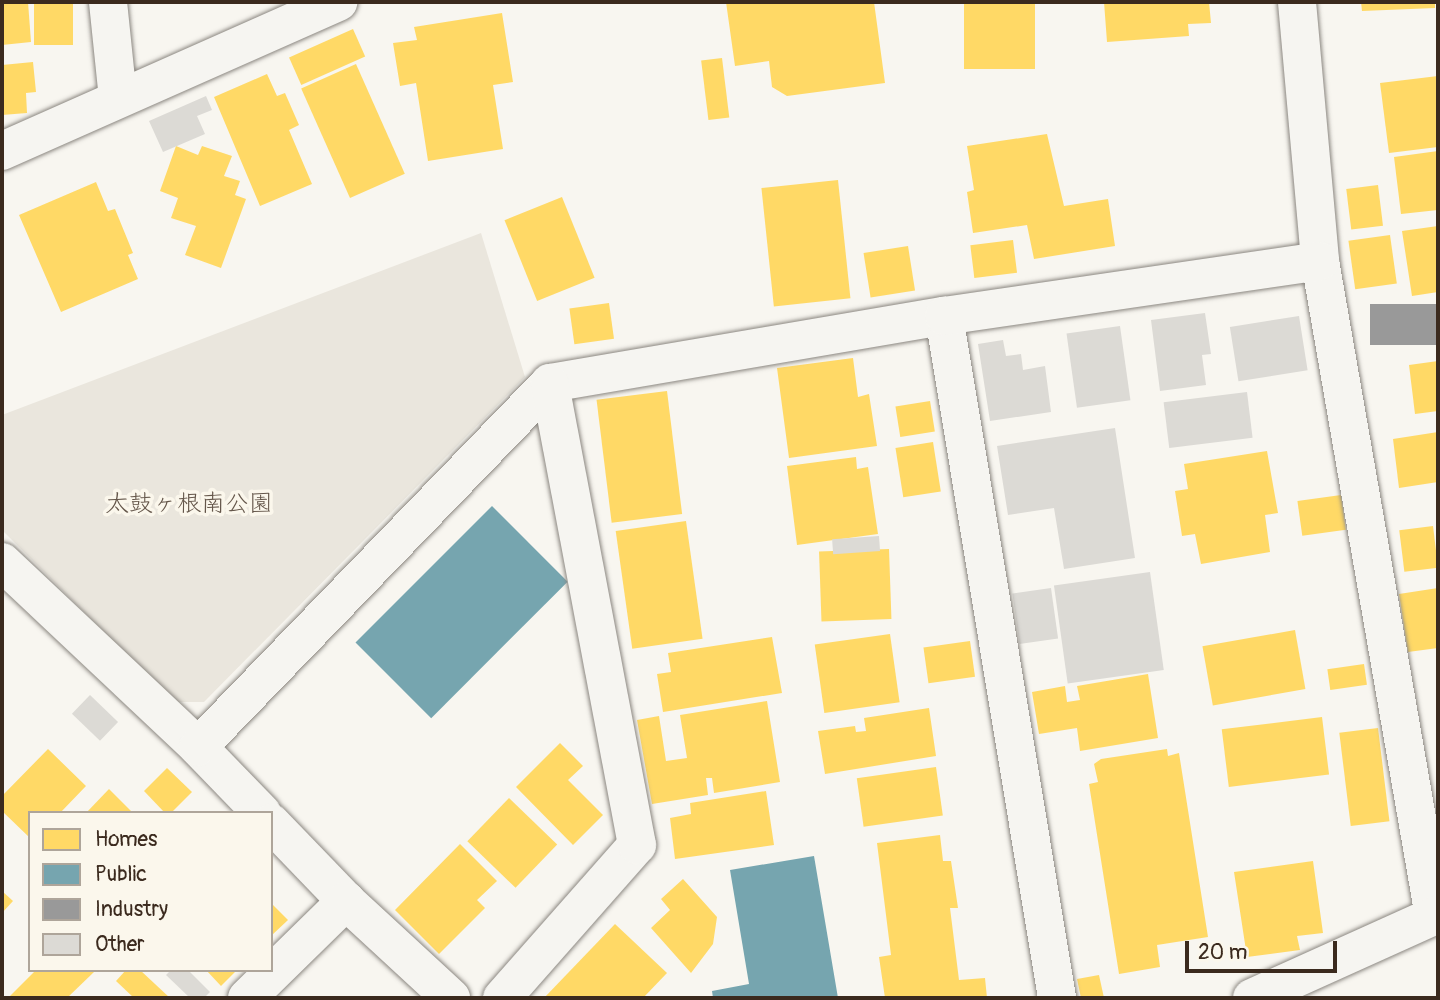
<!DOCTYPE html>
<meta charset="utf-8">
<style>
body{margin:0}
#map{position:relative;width:1440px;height:1000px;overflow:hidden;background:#f8f6f0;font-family:Pangolin,"Klee One",sans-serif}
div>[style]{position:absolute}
.green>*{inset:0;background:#eae6dd}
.homes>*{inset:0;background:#ffd966;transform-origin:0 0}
.public>*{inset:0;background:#76a5af;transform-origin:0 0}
.industry>*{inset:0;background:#999;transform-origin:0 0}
.building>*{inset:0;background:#dcdad5;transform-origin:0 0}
.roads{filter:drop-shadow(0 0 2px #8b8781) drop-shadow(0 0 2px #8b8781)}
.minor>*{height:38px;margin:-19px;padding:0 19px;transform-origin:19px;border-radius:19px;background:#f6f5f1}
span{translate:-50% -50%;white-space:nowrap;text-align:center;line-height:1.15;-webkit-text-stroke:7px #fbf7ec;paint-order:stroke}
.park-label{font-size:24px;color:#64564a}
.frame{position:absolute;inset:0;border:4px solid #3b2a1e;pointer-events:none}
.legend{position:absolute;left:28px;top:811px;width:245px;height:161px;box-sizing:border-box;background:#fbf7ec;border:2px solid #aea59a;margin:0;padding:9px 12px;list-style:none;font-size:21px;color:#3b2a1e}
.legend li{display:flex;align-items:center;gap:14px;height:35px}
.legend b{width:35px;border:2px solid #aea59a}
.scale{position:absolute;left:1185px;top:941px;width:152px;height:32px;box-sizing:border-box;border:4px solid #3b2a1e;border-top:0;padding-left:9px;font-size:21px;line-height:24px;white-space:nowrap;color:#3b2a1e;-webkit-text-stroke:5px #fbf7ec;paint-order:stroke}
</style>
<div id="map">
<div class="green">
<i style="clip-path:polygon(481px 233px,525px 377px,204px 702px,174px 702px,2px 530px,2px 415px)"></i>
</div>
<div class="homes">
<i style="clip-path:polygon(2px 2px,28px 2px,31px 42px,2px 45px)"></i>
<i style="left:34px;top:2px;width:39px;height:43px"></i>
<i style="clip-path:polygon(726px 2px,874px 2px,885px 83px,787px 96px,772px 87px,769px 61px,735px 66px)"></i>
<i style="left:964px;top:2px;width:71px;height:67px"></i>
<i style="clip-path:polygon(1104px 2px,1209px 2px,1211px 23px,1188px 24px,1189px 36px,1107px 42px)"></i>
<i style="clip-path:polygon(1361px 2px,1435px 2px,1435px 8px,1362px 11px)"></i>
<i style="clip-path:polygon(502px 13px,513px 82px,493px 85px,503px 149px,428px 161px,416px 83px,400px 86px,393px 43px,417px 40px,414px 27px)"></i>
<i style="left:353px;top:29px;width:30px;height:70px;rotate:66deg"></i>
<i style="left:722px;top:58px;width:60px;height:21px;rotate:83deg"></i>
<i style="clip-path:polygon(33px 62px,36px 92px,26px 93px,27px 113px,2px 115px,2px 65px)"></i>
<i style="left:356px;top:64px;width:120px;height:60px;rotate:66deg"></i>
<i style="clip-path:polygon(267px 74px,277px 96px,285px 93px,299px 125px,289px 130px,312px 184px,260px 206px,214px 97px)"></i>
<i style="clip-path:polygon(1438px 76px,1438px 147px,1389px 153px,1380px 83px)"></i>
<i style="clip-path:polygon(1047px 134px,1064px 206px,1108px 199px,1115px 246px,1034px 259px,1027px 225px,973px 233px,967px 192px,974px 190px,967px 146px)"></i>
<i style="clip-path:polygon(176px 146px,198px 155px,202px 146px,232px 156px,224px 176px,240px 181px,235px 195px,246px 199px,221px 268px,185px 255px,196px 226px,171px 218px,178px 198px,160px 191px)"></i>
<i style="clip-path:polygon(1438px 151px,1438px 210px,1401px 214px,1394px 157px)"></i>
<i style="left:838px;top:180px;width:119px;height:77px;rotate:84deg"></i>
<i style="clip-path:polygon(96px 182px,108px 211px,115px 209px,133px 253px,128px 255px,138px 279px,61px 312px,19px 215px)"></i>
<i style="left:1378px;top:185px;width:41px;height:32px;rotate:83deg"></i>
<i style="left:562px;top:197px;width:87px;height:62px;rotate:68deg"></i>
<i style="clip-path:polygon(1438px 226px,1438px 292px,1412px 296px,1402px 231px)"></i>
<i style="left:1390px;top:235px;width:49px;height:42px;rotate:82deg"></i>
<i style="left:1013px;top:240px;width:33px;height:43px;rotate:83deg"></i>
<i style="left:908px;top:246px;width:45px;height:45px;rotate:81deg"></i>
<i style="left:609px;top:303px;width:36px;height:40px;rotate:82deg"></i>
<i style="clip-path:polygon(853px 358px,858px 397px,869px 394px,877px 446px,789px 458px,777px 368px)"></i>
<i style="clip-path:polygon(1438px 361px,1438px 411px,1415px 414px,1409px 365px)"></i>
<i style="left:667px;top:391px;width:124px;height:71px;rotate:83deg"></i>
<i style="left:930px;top:401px;width:31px;height:35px;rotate:81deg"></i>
<i style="clip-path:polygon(1438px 432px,1438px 482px,1399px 488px,1393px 439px)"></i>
<i style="left:933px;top:442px;width:50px;height:38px;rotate:81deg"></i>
<i style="clip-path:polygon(1267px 451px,1278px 513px,1265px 515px,1270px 552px,1201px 564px,1195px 534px,1182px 536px,1175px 491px,1188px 489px,1184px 464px)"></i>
<i style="clip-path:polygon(856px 457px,857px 469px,868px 467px,878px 534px,797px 545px,787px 466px)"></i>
<i style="left:1341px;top:495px;width:35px;height:44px;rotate:82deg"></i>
<i style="left:686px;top:521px;width:119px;height:71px;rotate:82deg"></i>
<i style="left:1433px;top:526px;width:42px;height:34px;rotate:83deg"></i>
<i style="left:889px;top:549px;width:70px;height:70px;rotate:88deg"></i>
<i style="clip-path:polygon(1438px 588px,1438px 648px,1408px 652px,1399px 594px)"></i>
<i style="left:1295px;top:630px;width:60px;height:94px;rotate:80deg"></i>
<i style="left:890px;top:634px;width:69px;height:76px;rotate:82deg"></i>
<i style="clip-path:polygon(772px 637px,782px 693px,663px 712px,657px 674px,671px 672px,668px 653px)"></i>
<i style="left:970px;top:641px;width:36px;height:47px;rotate:82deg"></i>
<i style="left:1364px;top:664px;width:21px;height:37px;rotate:82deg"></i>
<i style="clip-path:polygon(1148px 674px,1158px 738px,1080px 751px,1077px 728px,1039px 734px,1032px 692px,1065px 686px,1067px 702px,1080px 700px,1077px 686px)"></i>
<i style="clip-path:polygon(767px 701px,780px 782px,714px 793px,712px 778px,706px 778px,708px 795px,652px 804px,637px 720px,659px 716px,666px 761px,687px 758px,680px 715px)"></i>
<i style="clip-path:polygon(929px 708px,936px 756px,825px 774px,818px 731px,855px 726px,856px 732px,866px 731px,864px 718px)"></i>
<i style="left:1322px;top:717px;width:58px;height:101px;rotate:83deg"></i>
<i style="left:1378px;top:728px;width:94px;height:39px;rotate:83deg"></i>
<i style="clip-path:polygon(560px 743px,583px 766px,568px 780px,603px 815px,573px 845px,516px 787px)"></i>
<i style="clip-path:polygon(48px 749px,86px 786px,60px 813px,30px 813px,30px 838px,2px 811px,2px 796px)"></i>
<i style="clip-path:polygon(1167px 749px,1168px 756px,1179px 753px,1208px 937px,1157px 945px,1160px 967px,1119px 974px,1089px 784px,1098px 782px,1094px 764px,1101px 759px)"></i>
<i style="left:936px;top:767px;width:49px;height:80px;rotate:82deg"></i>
<i style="clip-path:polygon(167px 768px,192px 792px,171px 813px,165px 813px,144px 791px)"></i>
<i style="clip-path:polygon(109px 789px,133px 813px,86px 813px)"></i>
<i style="clip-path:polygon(766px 791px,774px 845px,675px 859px,670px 818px,691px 814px,690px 803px)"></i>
<i style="left:509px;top:798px;width:67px;height:60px;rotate:44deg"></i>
<i style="clip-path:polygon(940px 835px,943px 861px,951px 861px,958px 908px,950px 908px,959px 980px,985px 978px,987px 998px,885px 998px,879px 957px,891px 955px,877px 843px)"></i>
<i style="clip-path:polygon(460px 844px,497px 881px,477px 900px,485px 908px,439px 954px,395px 910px)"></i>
<i style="clip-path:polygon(1313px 861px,1323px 933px,1297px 936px,1300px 950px,1247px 957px,1234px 872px)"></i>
<i style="clip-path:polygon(683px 879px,717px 917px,713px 944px,691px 973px,651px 928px,670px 910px,661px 899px)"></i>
<i style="clip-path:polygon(2px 891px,13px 901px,2px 913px)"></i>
<i style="clip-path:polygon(271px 903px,288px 920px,271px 936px)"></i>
<i style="clip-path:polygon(615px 924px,667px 973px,643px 998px,544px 998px)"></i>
<i style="clip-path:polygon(36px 970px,92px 970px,94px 972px,67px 998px,8px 998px)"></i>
<i style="clip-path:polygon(126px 970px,140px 970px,170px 998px,134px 998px,116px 981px)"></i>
<i style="clip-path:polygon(206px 970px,237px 970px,221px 986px)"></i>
<i style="clip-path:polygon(1099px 975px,1104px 998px,1081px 998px,1077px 979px)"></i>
</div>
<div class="public">
<i style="left:492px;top:506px;width:107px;height:193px;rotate:45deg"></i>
<i style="clip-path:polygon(814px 856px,838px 998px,713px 998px,712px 991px,749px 984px,730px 870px)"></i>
</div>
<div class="industry">
<i style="left:1438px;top:304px;width:41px;height:68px;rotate:90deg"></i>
</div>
<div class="building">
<i style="clip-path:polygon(206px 96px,212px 110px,197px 116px,205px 134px,163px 152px,149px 121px)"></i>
<i style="clip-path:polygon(1205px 313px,1211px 354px,1202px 355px,1206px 385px,1160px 391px,1151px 320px)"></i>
<i style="left:1299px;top:316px;width:55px;height:70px;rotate:81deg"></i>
<i style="left:1120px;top:326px;width:75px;height:54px;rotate:82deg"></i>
<i style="clip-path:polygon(1003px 340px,1006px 356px,1021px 354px,1023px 370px,1045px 366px,1051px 412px,990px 421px,978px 344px)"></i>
<i style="left:1247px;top:392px;width:46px;height:84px;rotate:83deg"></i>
<i style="clip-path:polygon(1115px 428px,1135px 558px,1064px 569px,1054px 508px,1008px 515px,997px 446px)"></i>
<i style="left:879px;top:536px;width:15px;height:47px;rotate:86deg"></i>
<i style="left:1150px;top:572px;width:99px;height:97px;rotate:82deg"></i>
<i style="left:1051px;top:588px;width:51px;height:39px;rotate:82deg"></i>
<i style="left:90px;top:695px;width:39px;height:26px;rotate:44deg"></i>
<i style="clip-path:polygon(171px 970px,188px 970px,210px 992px,204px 998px,190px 998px,166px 975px)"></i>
</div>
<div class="roads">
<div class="minor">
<i style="left:108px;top:2px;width:97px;rotate:84.1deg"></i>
<i style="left:1297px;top:2px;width:260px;rotate:84.9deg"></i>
<i style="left:1320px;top:261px;width:665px;rotate:80.13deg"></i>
<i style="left:2px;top:151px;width:368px;rotate:-23.9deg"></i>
<i style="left:944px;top:316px;width:691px;rotate:80.59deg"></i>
<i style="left:2px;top:562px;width:270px;rotate:43.3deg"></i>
<i style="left:198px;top:747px;width:92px;rotate:45.9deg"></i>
<i style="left:198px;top:747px;width:506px;rotate:-45.96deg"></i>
<i style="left:550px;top:383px;width:400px;rotate:-9.7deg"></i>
<i style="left:944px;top:316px;width:380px;rotate:-8.3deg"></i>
<i style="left:271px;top:823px;width:108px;rotate:46.1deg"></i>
<i style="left:346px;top:901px;width:143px;rotate:42.7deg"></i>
<i style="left:247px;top:998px;width:139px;rotate:-44.4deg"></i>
<i style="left:502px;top:998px;width:204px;rotate:-48.6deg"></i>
<i style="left:637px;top:845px;width:470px;rotate:-100.7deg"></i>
<i style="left:1252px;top:998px;width:204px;rotate:-24.3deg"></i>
</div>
</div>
<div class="park-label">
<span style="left:189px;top:504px">太鼓ヶ根南公園</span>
</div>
<div class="frame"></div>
<ul class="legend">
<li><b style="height:19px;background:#ffd966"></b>Homes</li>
<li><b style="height:19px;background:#76a5af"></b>Public</li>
<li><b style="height:19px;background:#999"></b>Industry</li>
<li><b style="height:19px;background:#dcdad5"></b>Other</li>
</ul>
<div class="scale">20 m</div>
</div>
